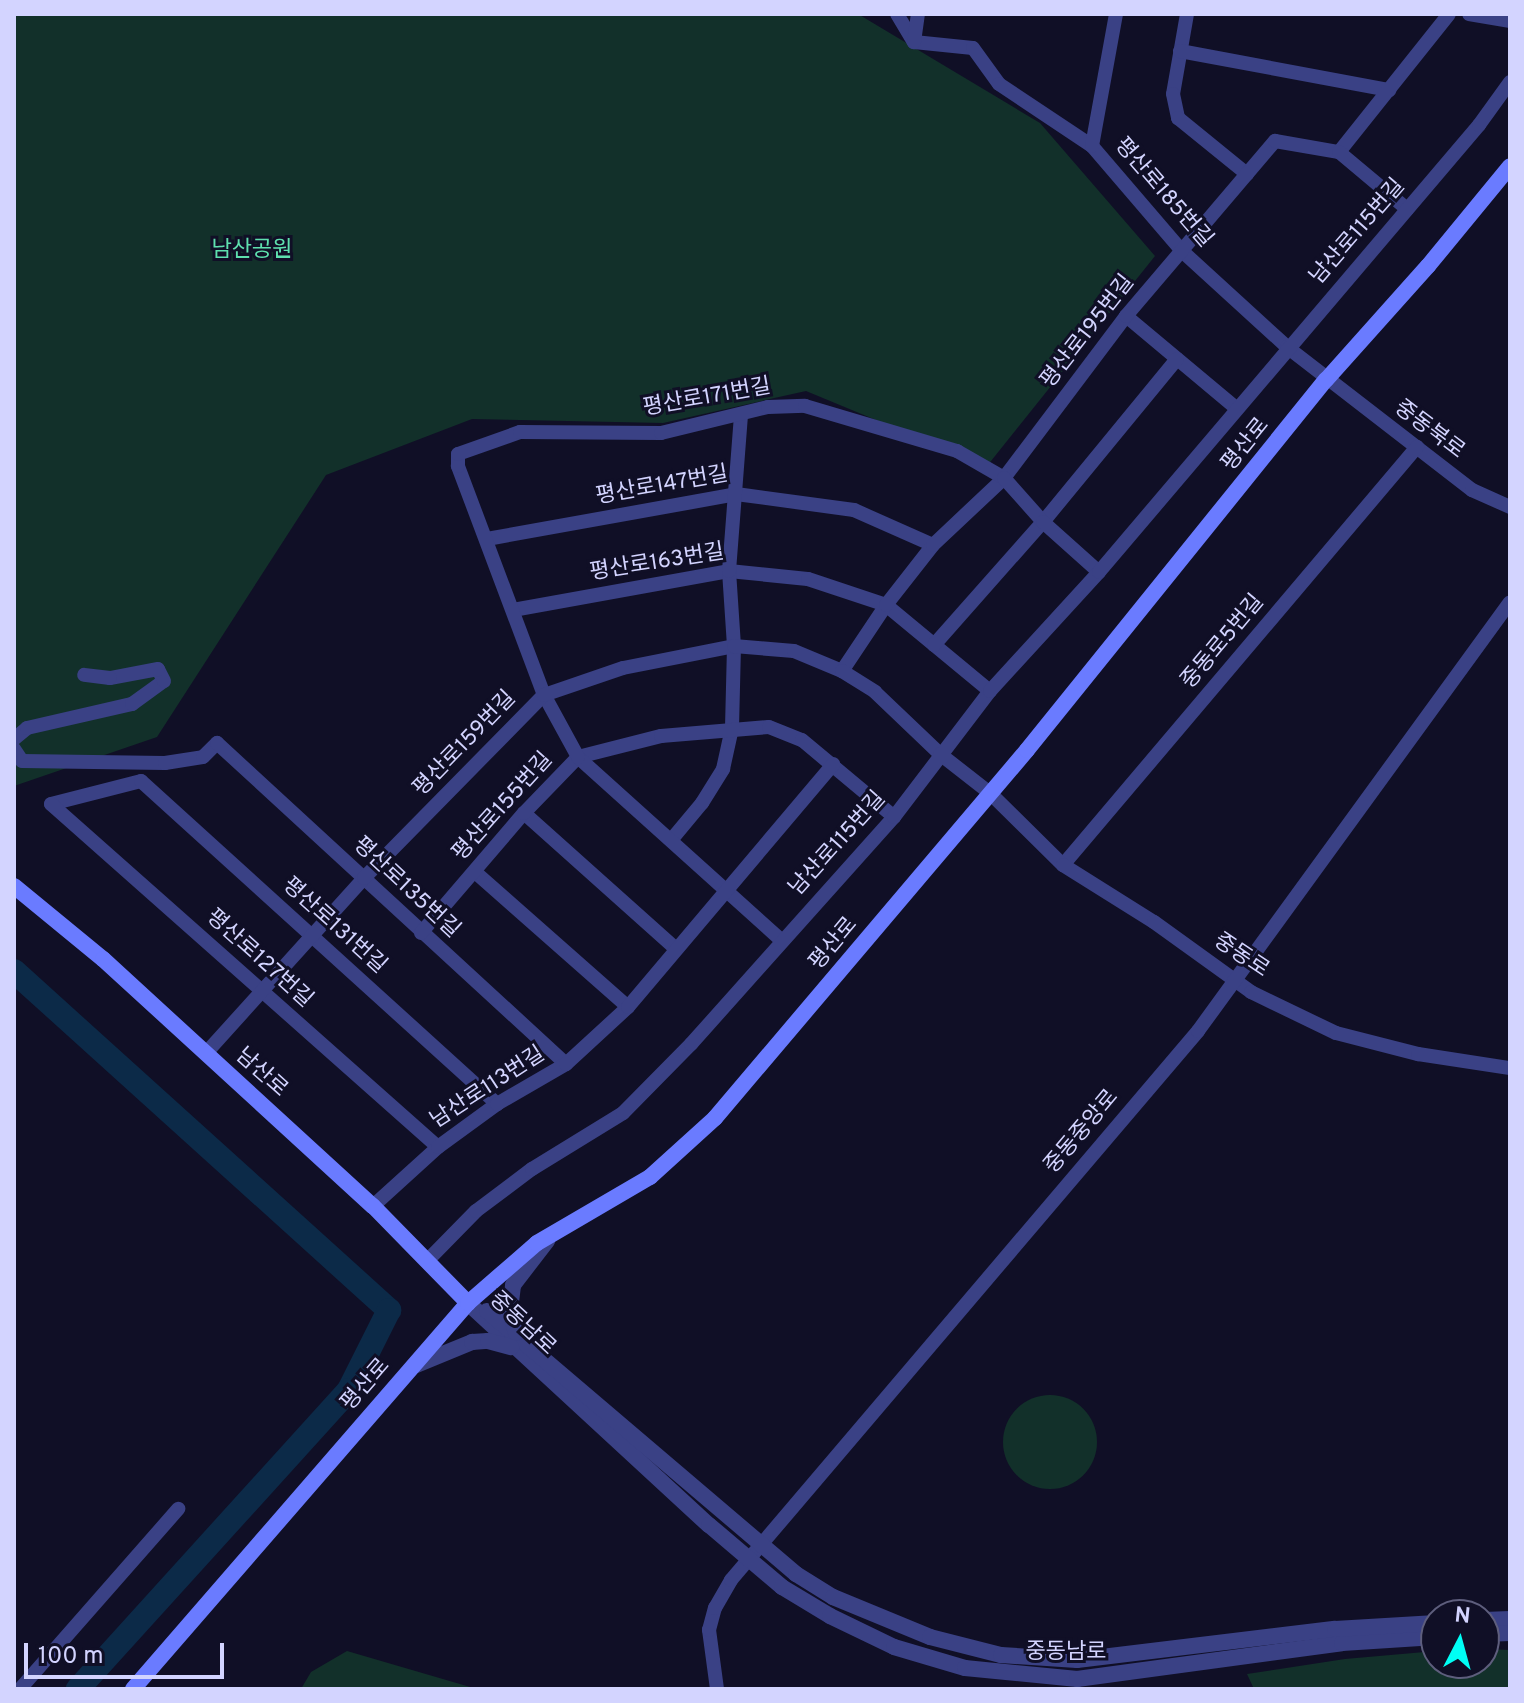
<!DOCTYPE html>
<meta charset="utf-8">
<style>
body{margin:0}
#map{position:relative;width:1524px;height:1703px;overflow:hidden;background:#100f26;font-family:Overpass,"Noto Sans KR",sans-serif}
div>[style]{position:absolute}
.green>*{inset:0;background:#12302a}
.round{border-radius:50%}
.river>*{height:24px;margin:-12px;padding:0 12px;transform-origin:12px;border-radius:12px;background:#0c2a48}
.minor>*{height:14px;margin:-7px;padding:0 7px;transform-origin:7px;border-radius:7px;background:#3a4185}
.tertiary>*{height:16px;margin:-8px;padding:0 8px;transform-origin:8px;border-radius:8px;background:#3a4185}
.secondary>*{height:16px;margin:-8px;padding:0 8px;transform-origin:8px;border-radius:8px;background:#6a7bff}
span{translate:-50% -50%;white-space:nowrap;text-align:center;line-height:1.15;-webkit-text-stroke:6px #100f26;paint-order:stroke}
.street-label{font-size:22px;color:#d3d4ff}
.park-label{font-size:22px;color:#5ee0ae}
.frame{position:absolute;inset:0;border:16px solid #d3d4ff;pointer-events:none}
.north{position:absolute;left:1420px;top:1599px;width:80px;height:80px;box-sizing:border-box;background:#100f26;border:2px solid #5e5e7d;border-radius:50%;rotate:6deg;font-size:22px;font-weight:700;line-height:32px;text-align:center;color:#d3d4ff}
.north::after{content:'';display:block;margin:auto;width:28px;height:36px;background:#00fef5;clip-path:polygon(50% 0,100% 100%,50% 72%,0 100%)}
.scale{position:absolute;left:24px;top:1643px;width:200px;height:36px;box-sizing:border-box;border:4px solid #d3d4ff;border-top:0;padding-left:10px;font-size:24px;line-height:28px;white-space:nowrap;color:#d3d4ff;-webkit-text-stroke:6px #100f26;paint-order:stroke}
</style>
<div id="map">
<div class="green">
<i style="clip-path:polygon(14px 14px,858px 14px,1040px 123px,1155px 256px,987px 466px,806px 391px,663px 423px,472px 419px,326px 475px,157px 737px,14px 786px)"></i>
<i class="round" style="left:1003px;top:1395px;width:94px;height:94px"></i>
<i style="clip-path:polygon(1484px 1649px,1510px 1650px,1510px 1689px,1254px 1689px,1247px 1674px,1345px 1659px,1436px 1651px,1436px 1663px,1484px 1663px)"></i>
<i style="clip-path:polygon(347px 1651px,477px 1689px,301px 1689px,311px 1672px)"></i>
</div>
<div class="river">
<i style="left:14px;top:971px;width:506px;rotate:42.11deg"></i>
<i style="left:389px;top:1310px;width:89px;rotate:116.6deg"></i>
<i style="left:349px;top:1390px;width:404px;rotate:132.2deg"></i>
</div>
<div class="minor">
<i style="left:897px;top:14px;width:33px;rotate:59deg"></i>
<i style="left:914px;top:42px;width:59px;rotate:5.8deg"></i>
<i style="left:973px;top:48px;width:44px;rotate:54.2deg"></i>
<i style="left:999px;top:84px;width:112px;rotate:33.7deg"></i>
<i style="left:1092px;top:146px;width:138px;rotate:49.4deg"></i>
<i style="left:1182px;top:251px;width:142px;rotate:42.4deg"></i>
<i style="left:1287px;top:347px;width:234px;rotate:37.7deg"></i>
<i style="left:1472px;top:490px;width:42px;rotate:24.1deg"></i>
<i style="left:1187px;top:14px;width:81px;rotate:99.9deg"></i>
<i style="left:1173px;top:94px;width:25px;rotate:78deg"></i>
<i style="left:1178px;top:118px;width:89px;rotate:39.1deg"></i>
<i style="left:1469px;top:14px;width:42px;rotate:9.7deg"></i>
<i style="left:914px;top:42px;width:28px;rotate:-82deg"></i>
<i style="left:1180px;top:51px;width:213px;rotate:10.6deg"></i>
<i style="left:1092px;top:146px;width:134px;rotate:-79.7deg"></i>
<i style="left:1339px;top:152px;width:176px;rotate:-51.4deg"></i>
<i style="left:1126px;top:316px;width:142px;rotate:39.9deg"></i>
<i style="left:487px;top:539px;width:253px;rotate:-10.2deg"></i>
<i style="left:736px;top:494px;width:119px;rotate:7.7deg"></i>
<i style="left:854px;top:510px;width:86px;rotate:23.9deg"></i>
<i style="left:513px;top:610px;width:219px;rotate:-10.2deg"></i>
<i style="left:729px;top:571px;width:79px;rotate:5.8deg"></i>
<i style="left:808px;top:579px;width:82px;rotate:18.4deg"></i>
<i style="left:886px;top:605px;width:135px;rotate:39.6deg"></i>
<i style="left:934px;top:645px;width:164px;rotate:-48.5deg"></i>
<i style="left:1043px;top:522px;width:211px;rotate:-50.6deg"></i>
<i style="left:842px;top:671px;width:79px;rotate:-56.3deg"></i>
<i style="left:886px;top:605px;width:76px;rotate:-51.9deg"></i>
<i style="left:933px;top:545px;width:98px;rotate:-43.3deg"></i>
<i style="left:1004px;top:478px;width:203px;rotate:-53deg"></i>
<i style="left:1126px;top:316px;width:230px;rotate:-49.6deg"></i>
<i style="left:1275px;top:141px;width:65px;rotate:9.8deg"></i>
<i style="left:1339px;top:152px;width:89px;rotate:40deg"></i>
<i style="left:14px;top:739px;width:17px;rotate:-40deg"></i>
<i style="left:27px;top:728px;width:108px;rotate:-12.9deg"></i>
<i style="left:132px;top:704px;width:39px;rotate:-36deg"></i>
<i style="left:164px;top:681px;width:13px;rotate:-117deg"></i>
<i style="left:158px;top:669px;width:49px;rotate:169.4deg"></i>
<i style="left:110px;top:678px;width:26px;rotate:-173deg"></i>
<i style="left:14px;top:749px;width:14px;rotate:56deg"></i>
<i style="left:22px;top:761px;width:143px;rotate:0.8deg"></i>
<i style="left:165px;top:763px;width:38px;rotate:-9deg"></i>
<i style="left:203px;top:757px;width:20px;rotate:-45deg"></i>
<i style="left:217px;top:743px;width:474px;rotate:42.6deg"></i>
<i style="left:51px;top:804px;width:93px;rotate:-14.3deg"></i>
<i style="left:141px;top:781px;width:481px;rotate:42.2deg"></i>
<i style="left:51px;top:804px;width:517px;rotate:41.55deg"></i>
<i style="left:524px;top:813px;width:204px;rotate:41.8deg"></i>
<i style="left:672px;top:839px;width:47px;rotate:-50.2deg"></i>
<i style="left:702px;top:803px;width:40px;rotate:-58deg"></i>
<i style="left:723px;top:769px;width:42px;rotate:-77.6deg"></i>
<i style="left:732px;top:728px;width:82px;rotate:-88.6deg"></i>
<i style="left:734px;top:646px;width:75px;rotate:-93.8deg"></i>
<i style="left:729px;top:571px;width:156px;rotate:-85.6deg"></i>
<i style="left:1063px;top:865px;width:548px;rotate:-49.74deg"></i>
<i style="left:475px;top:872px;width:204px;rotate:41.4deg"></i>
<i style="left:421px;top:933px;width:158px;rotate:-49.4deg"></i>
<i style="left:524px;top:813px;width:78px;rotate:-46deg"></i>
<i style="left:578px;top:757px;width:86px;rotate:-14.2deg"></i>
<i style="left:661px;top:736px;width:108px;rotate:-4.8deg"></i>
<i style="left:769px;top:727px;width:35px;rotate:22deg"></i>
<i style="left:802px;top:740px;width:120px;rotate:39.9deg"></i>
<i style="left:781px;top:940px;width:273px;rotate:-138deg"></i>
<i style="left:578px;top:757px;width:71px;rotate:-118.7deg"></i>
<i style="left:544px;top:695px;width:245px;rotate:-110.6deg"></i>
<i style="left:458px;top:466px;width:12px;rotate:-90deg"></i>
<i style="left:458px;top:454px;width:66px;rotate:-19.5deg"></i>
<i style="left:520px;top:432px;width:141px;rotate:0.4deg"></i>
<i style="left:661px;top:433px;width:110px;rotate:-13.7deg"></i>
<i style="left:768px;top:407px;width:37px;rotate:-2deg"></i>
<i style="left:805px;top:406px;width:159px;rotate:16.5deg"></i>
<i style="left:957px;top:451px;width:54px;rotate:29.9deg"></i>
<i style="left:1004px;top:478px;width:59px;rotate:48.4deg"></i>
<i style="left:1043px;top:522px;width:75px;rotate:41.8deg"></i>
<i style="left:206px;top:1053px;width:236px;rotate:-47.9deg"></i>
<i style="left:364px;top:878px;width:257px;rotate:-45.5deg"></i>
<i style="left:544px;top:695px;width:83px;rotate:-18.9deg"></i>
<i style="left:623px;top:668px;width:113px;rotate:-11.2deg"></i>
<i style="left:734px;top:646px;width:60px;rotate:4.8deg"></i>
<i style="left:794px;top:651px;width:52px;rotate:22.6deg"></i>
<i style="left:842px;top:671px;width:39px;rotate:32deg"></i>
<i style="left:875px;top:692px;width:90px;rotate:43.6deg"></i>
<i style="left:940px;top:754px;width:65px;rotate:38.1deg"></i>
<i style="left:991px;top:794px;width:101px;rotate:44.6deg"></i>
<i style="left:1063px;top:865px;width:107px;rotate:32.1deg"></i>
<i style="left:1154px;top:922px;width:120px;rotate:35.8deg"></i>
<i style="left:1251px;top:992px;width:94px;rotate:25.8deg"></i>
<i style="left:1336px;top:1033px;width:85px;rotate:14.4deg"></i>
<i style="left:1418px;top:1054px;width:93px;rotate:8.7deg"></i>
<i style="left:373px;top:1206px;width:88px;rotate:-42.2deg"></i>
<i style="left:438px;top:1147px;width:73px;rotate:-36.1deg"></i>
<i style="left:497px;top:1104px;width:80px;rotate:-30.1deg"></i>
<i style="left:566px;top:1064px;width:84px;rotate:-42.6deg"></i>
<i style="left:628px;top:1007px;width:318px;rotate:-49.8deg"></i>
<i style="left:427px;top:1261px;width:70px;rotate:-45.6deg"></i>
<i style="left:476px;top:1211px;width:70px;rotate:-36.9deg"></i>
<i style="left:532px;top:1169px;width:107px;rotate:-31.6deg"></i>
<i style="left:623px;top:1113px;width:97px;rotate:-45.4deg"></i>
<i style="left:691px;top:1044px;width:305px;rotate:-48.2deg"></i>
<i style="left:894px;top:817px;width:158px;rotate:-52.7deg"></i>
<i style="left:990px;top:691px;width:161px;rotate:-47.5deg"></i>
<i style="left:1099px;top:572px;width:587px;rotate:-49.63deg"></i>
<i style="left:1479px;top:125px;width:53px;rotate:-54.2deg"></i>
<i style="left:20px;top:1689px;width:240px;rotate:-48.7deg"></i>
<i style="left:717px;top:1689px;width:60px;rotate:-97.7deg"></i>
<i style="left:709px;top:1630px;width:23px;rotate:-75deg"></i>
<i style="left:715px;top:1608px;width:32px;rotate:-60deg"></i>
<i style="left:731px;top:1580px;width:721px;rotate:-49.61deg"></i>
<i style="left:1198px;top:1031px;width:530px;rotate:-53.97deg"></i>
</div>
<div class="tertiary">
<i style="left:468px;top:1303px;width:328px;rotate:42.7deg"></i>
<i style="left:709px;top:1525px;width:96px;rotate:40.3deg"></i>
<i style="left:782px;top:1587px;width:56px;rotate:31.1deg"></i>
<i style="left:830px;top:1616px;width:71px;rotate:25.8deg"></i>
<i style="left:894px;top:1647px;width:74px;rotate:16.5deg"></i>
<i style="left:965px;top:1668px;width:113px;rotate:5.6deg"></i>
<i style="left:1077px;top:1679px;width:267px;rotate:-7.7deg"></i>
<i style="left:1342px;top:1643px;width:94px;rotate:-3.7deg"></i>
<i style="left:487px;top:1311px;width:406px;rotate:40.4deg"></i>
<i style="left:796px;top:1574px;width:44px;rotate:31.9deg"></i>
<i style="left:833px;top:1597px;width:105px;rotate:22.4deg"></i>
<i style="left:930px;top:1637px;width:73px;rotate:14.2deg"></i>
<i style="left:1001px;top:1655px;width:76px;rotate:3.8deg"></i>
<i style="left:1077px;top:1660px;width:260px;rotate:-6.9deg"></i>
<i style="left:1335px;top:1629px;width:101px;rotate:-3.4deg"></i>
<i style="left:516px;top:1333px;width:24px;rotate:-105deg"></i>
<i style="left:510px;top:1310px;width:25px;rotate:-83deg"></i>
<i style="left:513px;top:1285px;width:56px;rotate:-52.3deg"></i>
<i style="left:416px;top:1365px;width:61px;rotate:-22.3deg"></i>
<i style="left:472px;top:1342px;width:16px;rotate:-4deg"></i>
<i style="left:488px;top:1341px;width:24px;rotate:15deg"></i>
<i style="left:1484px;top:1620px;width:26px;rotate:-2deg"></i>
<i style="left:1484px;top:1634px;width:26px;rotate:-2deg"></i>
</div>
<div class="secondary">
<i style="left:14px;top:886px;width:115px;rotate:39.4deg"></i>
<i style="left:103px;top:959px;width:366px;rotate:42.5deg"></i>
<i style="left:373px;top:1206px;width:136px;rotate:45.6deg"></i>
<i style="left:133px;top:1689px;width:511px;rotate:-49.05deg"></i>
<i style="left:468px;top:1303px;width:91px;rotate:-41deg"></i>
<i style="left:537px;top:1243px;width:131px;rotate:-30.3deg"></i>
<i style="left:650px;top:1177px;width:88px;rotate:-42.2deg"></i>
<i style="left:715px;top:1118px;width:482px;rotate:-49.7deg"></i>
<i style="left:1027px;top:750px;width:476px;rotate:-51.1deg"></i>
<i style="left:1326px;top:380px;width:153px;rotate:-48.2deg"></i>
<i style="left:1428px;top:266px;width:129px;rotate:-50.6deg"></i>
</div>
<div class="street-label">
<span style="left:1163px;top:193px;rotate:49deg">평산로185번길</span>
<span style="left:1358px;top:232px;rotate:-49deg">남산로115번길</span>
<span style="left:1088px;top:332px;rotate:-52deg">평산로195번길</span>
<span style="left:707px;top:398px;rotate:-10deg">평산로171번길</span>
<span style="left:1429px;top:430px;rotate:37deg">중동북로</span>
<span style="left:1246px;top:445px;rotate:-51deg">평산로</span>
<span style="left:662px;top:486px;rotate:-10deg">평산로147번길</span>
<span style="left:657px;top:563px;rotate:-9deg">평산로163번길</span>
<span style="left:1223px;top:642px;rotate:-50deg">중동로5번길</span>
<span style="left:465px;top:744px;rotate:-46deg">평산로159번길</span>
<span style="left:503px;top:807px;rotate:-48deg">평산로155번길</span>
<span style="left:838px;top:844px;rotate:-48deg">남산로115번길</span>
<span style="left:406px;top:888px;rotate:43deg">평산로135번길</span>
<span style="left:334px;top:926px;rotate:42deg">평산로131번길</span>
<span style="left:834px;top:944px;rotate:-50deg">평산로</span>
<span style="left:1241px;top:956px;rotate:34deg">중동로</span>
<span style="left:259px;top:959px;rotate:42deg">평산로127번길</span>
<span style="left:261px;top:1073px;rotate:42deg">남산로</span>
<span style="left:488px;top:1088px;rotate:-33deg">남산로113번길</span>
<span style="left:1082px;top:1132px;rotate:-50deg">중동중앙로</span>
<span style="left:522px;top:1324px;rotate:43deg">중동남로</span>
<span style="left:366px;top:1385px;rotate:-49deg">평산로</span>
<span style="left:1066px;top:1653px">중동남로</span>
</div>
<div class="park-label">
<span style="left:252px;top:251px">남산공원</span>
</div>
<div class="frame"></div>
<div class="north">N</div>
<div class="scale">100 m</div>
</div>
